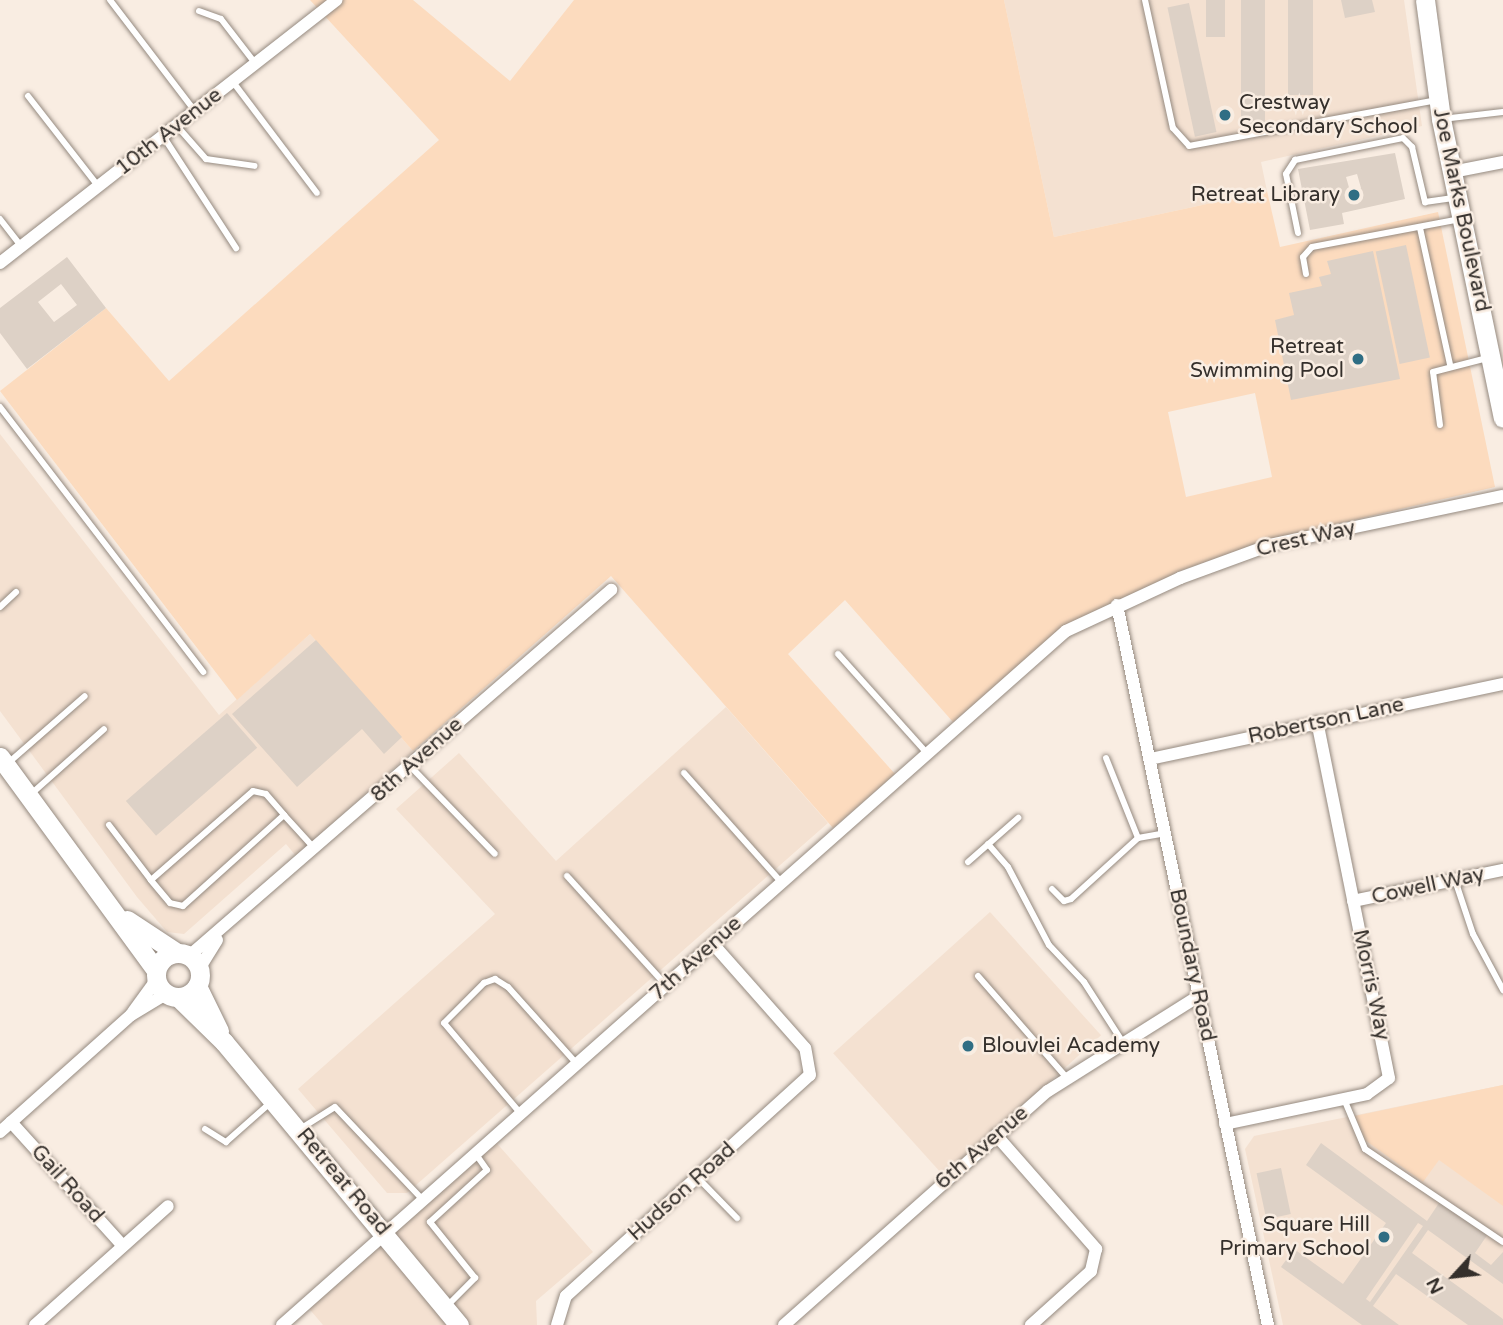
<!DOCTYPE html>
<style>
body{margin:0}
#map{position:relative;width:1503px;height:1325px;overflow:hidden;background:#f9ede2;font-family:"Varela Round",sans-serif}
div>[style]{position:absolute}
.built>*{inset:0;background:#f4e1d1;transform-origin:0 0}
.green>*{inset:0;background:#fcdbbe}
.building>*{inset:0;background:#ddd1c6;transform-origin:0 0}
.roads{filter:drop-shadow(0 0 2px #958a80) drop-shadow(0 0 2px #958a80)}
.lane>*{height:6px;margin:-3px;padding:0 3px;transform-origin:3px;border-radius:3px;background:#fff}
.street>*{height:12px;margin:-6px;padding:0 6px;transform-origin:6px;border-radius:6px;background:#fff}
.secondary>*{height:19px;margin:-9.5px;padding:0 9.5px;transform-origin:9.5px;border-radius:9.5px;background:#fff}
.secondary>.ring{margin:-9.5px;padding:0;box-sizing:content-box;background:none;border:19px solid #fff;border-radius:50%}
.dots>*{width:19px;height:19px;translate:-50% -50%;box-sizing:border-box;border:4px solid #f9ede2;border-radius:50%}
span{translate:-50% -50%;white-space:nowrap;text-align:center;line-height:1.15;-webkit-text-stroke:5px #f9ede2;paint-order:stroke}
.poi-label{font-size:21px;color:#342f2b}
.left{translate:0 -50%;text-align:left}
.right{translate:-100% -50%;text-align:right}
.street-label{font-size:21px;color:#342f2b}
.north{position:absolute;left:1419px;top:1241px;width:70px;height:70px;-webkit-text-stroke:5px #f9ede2;paint-order:stroke;rotate:243deg;font-size:19px;font-weight:700;line-height:28px;text-align:center;color:#342f2b}
.north::after{content:'';display:block;margin:auto;width:24px;height:32px;background:#342f2b;clip-path:polygon(50% 0,100% 100%,50% 72%,0 100%)}
</style>
<div id="map">
<div class="built">
<i style="clip-path:polygon(1004px 0,1404px 0,1422px 126px,1261px 162px,1267px 191px,1054px 237px)"></i>
<i style="clip-path:polygon(0 434px,219px 715px,310px 634px,413px 751px,296px 856px,286px 844px,184px 934px,167px 932px,137px 897px,0 711px)"></i>
<i style="clip-path:polygon(726px 707px,828px 823px,407px 1193px,387px 1193px,298px 1089px,495px 914px,396px 809px,459px 753px,556px 861px)"></i>
<i style="left:990px;top:912px;width:166px;height:211px;rotate:48deg"></i>
<i style="clip-path:polygon(1503px 1085px,1503px 1325px,1283px 1325px,1245px 1149px,1254px 1136px)"></i>
<i style="clip-path:polygon(493px 1139px,593px 1252px,536px 1301px,537px 1325px,323px 1325px,306px 1305px)"></i>
</div>
<div class="green">
<i style="clip-path:polygon(evenodd,310px 0,413px 0,510px 81px,574px 0,1004px 0,1054px 237px,1267px 191px,1280px 247px,1438px 212px,1495px 487px,1268px 540px,1177px 572px,1113px 613px,1062px 630px,953px 722px,845px 600px,788px 654px,895px 774px,833px 828px,611px 576px,413px 751px,310px 634px,237px 700px,0 391px,106px 308px,169px 381px,439px 140px,310px 0,1255px 393px,1272px 477px,1186px 497px,1168px 412px,1255px 393px)"></i>
<i style="clip-path:polygon(1503px 1085px,1503px 1206px,1439px 1160px,1423px 1182px,1365px 1140px,1355px 1116px)"></i>
</div>
<div class="building">
<i style="left:1206px;top:0;width:19px;height:37px"></i>
<i style="left:1241px;top:0;width:24px;height:124px"></i>
<i style="left:1288px;top:0;width:25px;height:95px"></i>
<i style="clip-path:polygon(1341px 0,1372px 0,1375px 12px,1345px 18px)"></i>
<i style="left:1189px;top:3px;width:132px;height:22px;rotate:78deg"></i>
<i style="clip-path:polygon(evenodd,1395px 153px,1405px 199px,1342px 213px,1344px 224px,1310px 230px,1298px 169px,1395px 153px,1357px 174px,1361px 188px,1350px 191px,1346px 177px,1357px 174px)"></i>
<i style="left:1406px;top:245px;width:115px;height:31px;rotate:78deg"></i>
<i style="clip-path:polygon(1373px 251px,1400px 379px,1291px 400px,1275px 320px,1294px 315px,1289px 293px,1322px 286px,1319px 277px,1331px 274px,1327px 261px)"></i>
<i style="clip-path:polygon(evenodd,67px 257px,106px 308px,27px 369px,0 333px,0 308px,67px 257px,61px 284px,77px 305px,54px 322px,38px 302px,61px 284px)"></i>
<i style="clip-path:polygon(316px 640px,402px 737px,384px 754px,362px 729px,297px 787px,232px 714px)"></i>
<i style="left:227px;top:713px;width:46px;height:134px;rotate:49deg"></i>
<i style="clip-path:polygon(evenodd,1321px 1143px,1427px 1221px,1441px 1200px,1488px 1234px,1475px 1253px,1491px 1265px,1503px 1252px,1503px 1284px,1428px 1230px,1412px 1253px,1503px 1319px,1503px 1325px,1468px 1325px,1396px 1274px,1373px 1306px,1399px 1325px,1362px 1325px,1281px 1267px,1294px 1249px,1343px 1284px,1386px 1223px,1306px 1165px,1321px 1143px,1418px 1223px,1423px 1226px,1370px 1302px,1366px 1299px,1418px 1223px)"></i>
<i style="left:1281px;top:1168px;width:47px;height:25px;rotate:78deg"></i>
</div>
<div class="roads">
<div class="lane">
<i style="left:110px;top:0;width:140px;rotate:52.6deg"></i>
<i style="left:1145px;top:0;width:131px;rotate:77.7deg"></i>
<i style="left:1173px;top:128px;width:24px;rotate:48deg"></i>
<i style="left:1189px;top:146px;width:251px;rotate:-10.5deg"></i>
<i style="left:199px;top:11px;width:23px;rotate:20deg"></i>
<i style="left:221px;top:19px;width:56px;rotate:52.3deg"></i>
<i style="left:233px;top:82px;width:139px;rotate:52.9deg"></i>
<i style="left:28px;top:96px;width:114px;rotate:52.1deg"></i>
<i style="left:1442px;top:119px;width:61px;rotate:-6.5deg"></i>
<i style="left:177px;top:126px;width:44px;rotate:48.7deg"></i>
<i style="left:206px;top:159px;width:49px;rotate:8.1deg"></i>
<i style="left:163px;top:136px;width:134px;rotate:56.9deg"></i>
<i style="left:0;top:219px;width:34px;rotate:52deg"></i>
<i style="left:1420px;top:228px;width:140px;rotate:77.6deg"></i>
<i style="left:1298px;top:233px;width:60px;rotate:-101.5deg"></i>
<i style="left:1286px;top:174px;width:17px;rotate:-57deg"></i>
<i style="left:1295px;top:160px;width:110px;rotate:-11.5deg"></i>
<i style="left:1403px;top:138px;width:13px;rotate:45deg"></i>
<i style="left:1412px;top:147px;width:57px;rotate:76.7deg"></i>
<i style="left:1425px;top:202px;width:30px;rotate:-8deg"></i>
<i style="left:1306px;top:274px;width:17px;rotate:-100deg"></i>
<i style="left:1303px;top:257px;width:13px;rotate:-48deg"></i>
<i style="left:1312px;top:247px;width:151px;rotate:-10.7deg"></i>
<i style="left:0;top:407px;width:334px;rotate:52.5deg"></i>
<i style="left:1440px;top:425px;width:53px;rotate:-97.5deg"></i>
<i style="left:1433px;top:372px;width:56px;rotate:-14.5deg"></i>
<i style="left:0;top:607px;width:22px;rotate:-43deg"></i>
<i style="left:838px;top:654px;width:132px;rotate:48.1deg"></i>
<i style="left:7px;top:764px;width:103px;rotate:-41.1deg"></i>
<i style="left:410px;top:766px;width:122px;rotate:46deg"></i>
<i style="left:684px;top:773px;width:146px;rotate:48.3deg"></i>
<i style="left:30px;top:795px;width:99px;rotate:-41.7deg"></i>
<i style="left:284px;top:815px;width:136px;rotate:138deg"></i>
<i style="left:183px;top:906px;width:13px;rotate:-167deg"></i>
<i style="left:170px;top:903px;width:30px;rotate:-130deg"></i>
<i style="left:151px;top:880px;width:135px;rotate:-41.1deg"></i>
<i style="left:253px;top:791px;width:13px;rotate:13deg"></i>
<i style="left:266px;top:794px;width:28px;rotate:49deg"></i>
<i style="left:284px;top:815px;width:45px;rotate:47.7deg"></i>
<i style="left:109px;top:825px;width:69px;rotate:52.6deg"></i>
<i style="left:1138px;top:838px;width:27px;rotate:-10deg"></i>
<i style="left:988px;top:844px;width:30px;rotate:49deg"></i>
<i style="left:1008px;top:867px;width:88px;rotate:62.3deg"></i>
<i style="left:1049px;top:945px;width:51px;rotate:46.6deg"></i>
<i style="left:1084px;top:982px;width:70px;rotate:57.2deg"></i>
<i style="left:968px;top:862px;width:67px;rotate:-41.3deg"></i>
<i style="left:567px;top:876px;width:147px;rotate:47.8deg"></i>
<i style="left:1455px;top:880px;width:57px;rotate:71.6deg"></i>
<i style="left:1473px;top:934px;width:64px;rotate:61.8deg"></i>
<i style="left:1052px;top:889px;width:17px;rotate:45deg"></i>
<i style="left:1064px;top:901px;width:7px;rotate:-16deg"></i>
<i style="left:1071px;top:899px;width:91px;rotate:-42.3deg"></i>
<i style="left:1138px;top:838px;width:86px;rotate:-111.8deg"></i>
<i style="left:978px;top:976px;width:134px;rotate:48.9deg"></i>
<i style="left:1344px;top:1099px;width:54px;rotate:67.2deg"></i>
<i style="left:1365px;top:1149px;width:166px;rotate:34deg"></i>
<i style="left:521px;top:1114px;width:119px;rotate:-130.2deg"></i>
<i style="left:444px;top:1023px;width:57px;rotate:-45deg"></i>
<i style="left:484px;top:983px;width:12px;rotate:-20deg"></i>
<i style="left:495px;top:979px;width:15px;rotate:32deg"></i>
<i style="left:508px;top:987px;width:103px;rotate:48.1deg"></i>
<i style="left:205px;top:1129px;width:25px;rotate:32deg"></i>
<i style="left:226px;top:1142px;width:57px;rotate:-41.5deg"></i>
<i style="left:300px;top:1129px;width:41px;rotate:-32.2deg"></i>
<i style="left:335px;top:1107px;width:128px;rotate:46.6deg"></i>
<i style="left:698px;top:1178px;width:56px;rotate:45.7deg"></i>
<i style="left:447px;top:1306px;width:40px;rotate:-45deg"></i>
<i style="left:475px;top:1278px;width:72px;rotate:-128.8deg"></i>
<i style="left:430px;top:1222px;width:77px;rotate:-42.4deg"></i>
<i style="left:487px;top:1170px;width:19px;rotate:-125deg"></i>
</div>
<div class="street">
<i style="left:1452px;top:172px;width:52px;rotate:-11.1deg"></i>
<i style="left:0;top:263px;width:427px;rotate:-38deg"></i>
<i style="left:1117px;top:605px;width:736px;rotate:78.16deg"></i>
<i style="left:1150px;top:759px;width:361px;rotate:-12deg"></i>
<i style="left:1353px;top:901px;width:153px;rotate:-11.7deg"></i>
<i style="left:189px;top:956px;width:559px;rotate:-40.94deg"></i>
<i style="left:199px;top:969px;width:34px;rotate:-58deg"></i>
<i style="left:133px;top:1012px;width:39px;rotate:-54deg"></i>
<i style="left:11px;top:1122px;width:167px;rotate:47.9deg"></i>
<i style="left:1225px;top:1124px;width:145px;rotate:-11.9deg"></i>
<i style="left:1367px;top:1094px;width:27px;rotate:-36deg"></i>
<i style="left:1389px;top:1078px;width:363px;rotate:-101.4deg"></i>
<i style="left:0;top:1132px;width:176px;rotate:-41.8deg"></i>
<i style="left:131px;top:1015px;width:41px;rotate:-31deg"></i>
<i style="left:996px;top:1135px;width:152px;rotate:48.7deg"></i>
<i style="left:1096px;top:1249px;width:23px;rotate:103deg"></i>
<i style="left:1091px;top:1271px;width:81px;rotate:138deg"></i>
<i style="left:35px;top:1325px;width:178px;rotate:-41.8deg"></i>
<i style="left:282px;top:1325px;width:1047px;rotate:-41.52deg"></i>
<i style="left:1066px;top:631px;width:126px;rotate:-24.9deg"></i>
<i style="left:1180px;top:578px;width:96px;rotate:-20.1deg"></i>
<i style="left:1270px;top:545px;width:238px;rotate:-11.9deg"></i>
<i style="left:557px;top:1325px;width:30px;rotate:-73deg"></i>
<i style="left:566px;top:1296px;width:329px;rotate:-42.2deg"></i>
<i style="left:810px;top:1075px;width:27px;rotate:-100deg"></i>
<i style="left:805px;top:1048px;width:139px;rotate:-131.5deg"></i>
<i style="left:784px;top:1325px;width:353px;rotate:-41.6deg"></i>
<i style="left:1048px;top:1091px;width:178px;rotate:-32.2deg"></i>
</div>
<div class="secondary">
<i style="left:1425px;top:0;width:120px;rotate:82.3deg"></i>
<i style="left:1441px;top:119px;width:305px;rotate:78.3deg"></i>
<i style="left:0;top:757px;width:264px;rotate:53.8deg"></i>
<i style="left:127px;top:920px;width:60px;rotate:33.4deg"></i>
<i class="ring" style="left:156px;top:953px;width:25px;height:25px"></i>
<i style="left:197px;top:986px;width:50px;rotate:63.9deg"></i>
<i style="left:179px;top:998px;width:63px;rotate:44.4deg"></i>
<i style="left:224px;top:1042px;width:368px;rotate:50.3deg"></i>
</div>
</div>
<div class="dots">
<i style="left:1225px;top:115px;background:#306e84"></i>
<i style="left:1354px;top:195px;background:#306e84"></i>
<i style="left:1358px;top:359px;background:#306e84"></i>
<i style="left:968px;top:1046px;background:#306e84"></i>
<i style="left:1384px;top:1237px;background:#306e84"></i>
</div>
<div class="poi-label">
<span class="left" style="left:1239px;top:115px">Crestway<br>Secondary School</span>
<span class="right" style="left:1340px;top:195px">Retreat Library</span>
<span class="right" style="left:1344px;top:359px">Retreat<br>Swimming Pool</span>
<span class="left" style="left:982px;top:1046px">Blouvlei Academy</span>
<span class="right" style="left:1370px;top:1237px">Square Hill<br>Primary School</span>
</div>
<div class="street-label">
<span style="left:169px;top:132px;rotate:-38deg">10th Avenue</span>
<span style="left:1461px;top:210px;rotate:78deg">Joe Marks Boulevard</span>
<span style="left:1306px;top:539px;rotate:-13deg">Crest Way</span>
<span style="left:1326px;top:721px;rotate:-12deg">Robertson Lane</span>
<span style="left:417px;top:760px;rotate:-42deg">8th Avenue</span>
<span style="left:1428px;top:886px;rotate:-12deg">Cowell Way</span>
<span style="left:696px;top:959px;rotate:-42deg">7th Avenue</span>
<span style="left:1192px;top:965px;rotate:78deg">Boundary Road</span>
<span style="left:1371px;top:985px;rotate:78deg">Morris Way</span>
<span style="left:982px;top:1148px;rotate:-41deg">6th Avenue</span>
<span style="left:343px;top:1182px;rotate:50deg">Retreat Road</span>
<span style="left:67px;top:1184px;rotate:48deg">Gail Road</span>
<span style="left:682px;top:1192px;rotate:-42deg">Hudson Road</span>
</div>
<div class="north">N</div>
</div>
